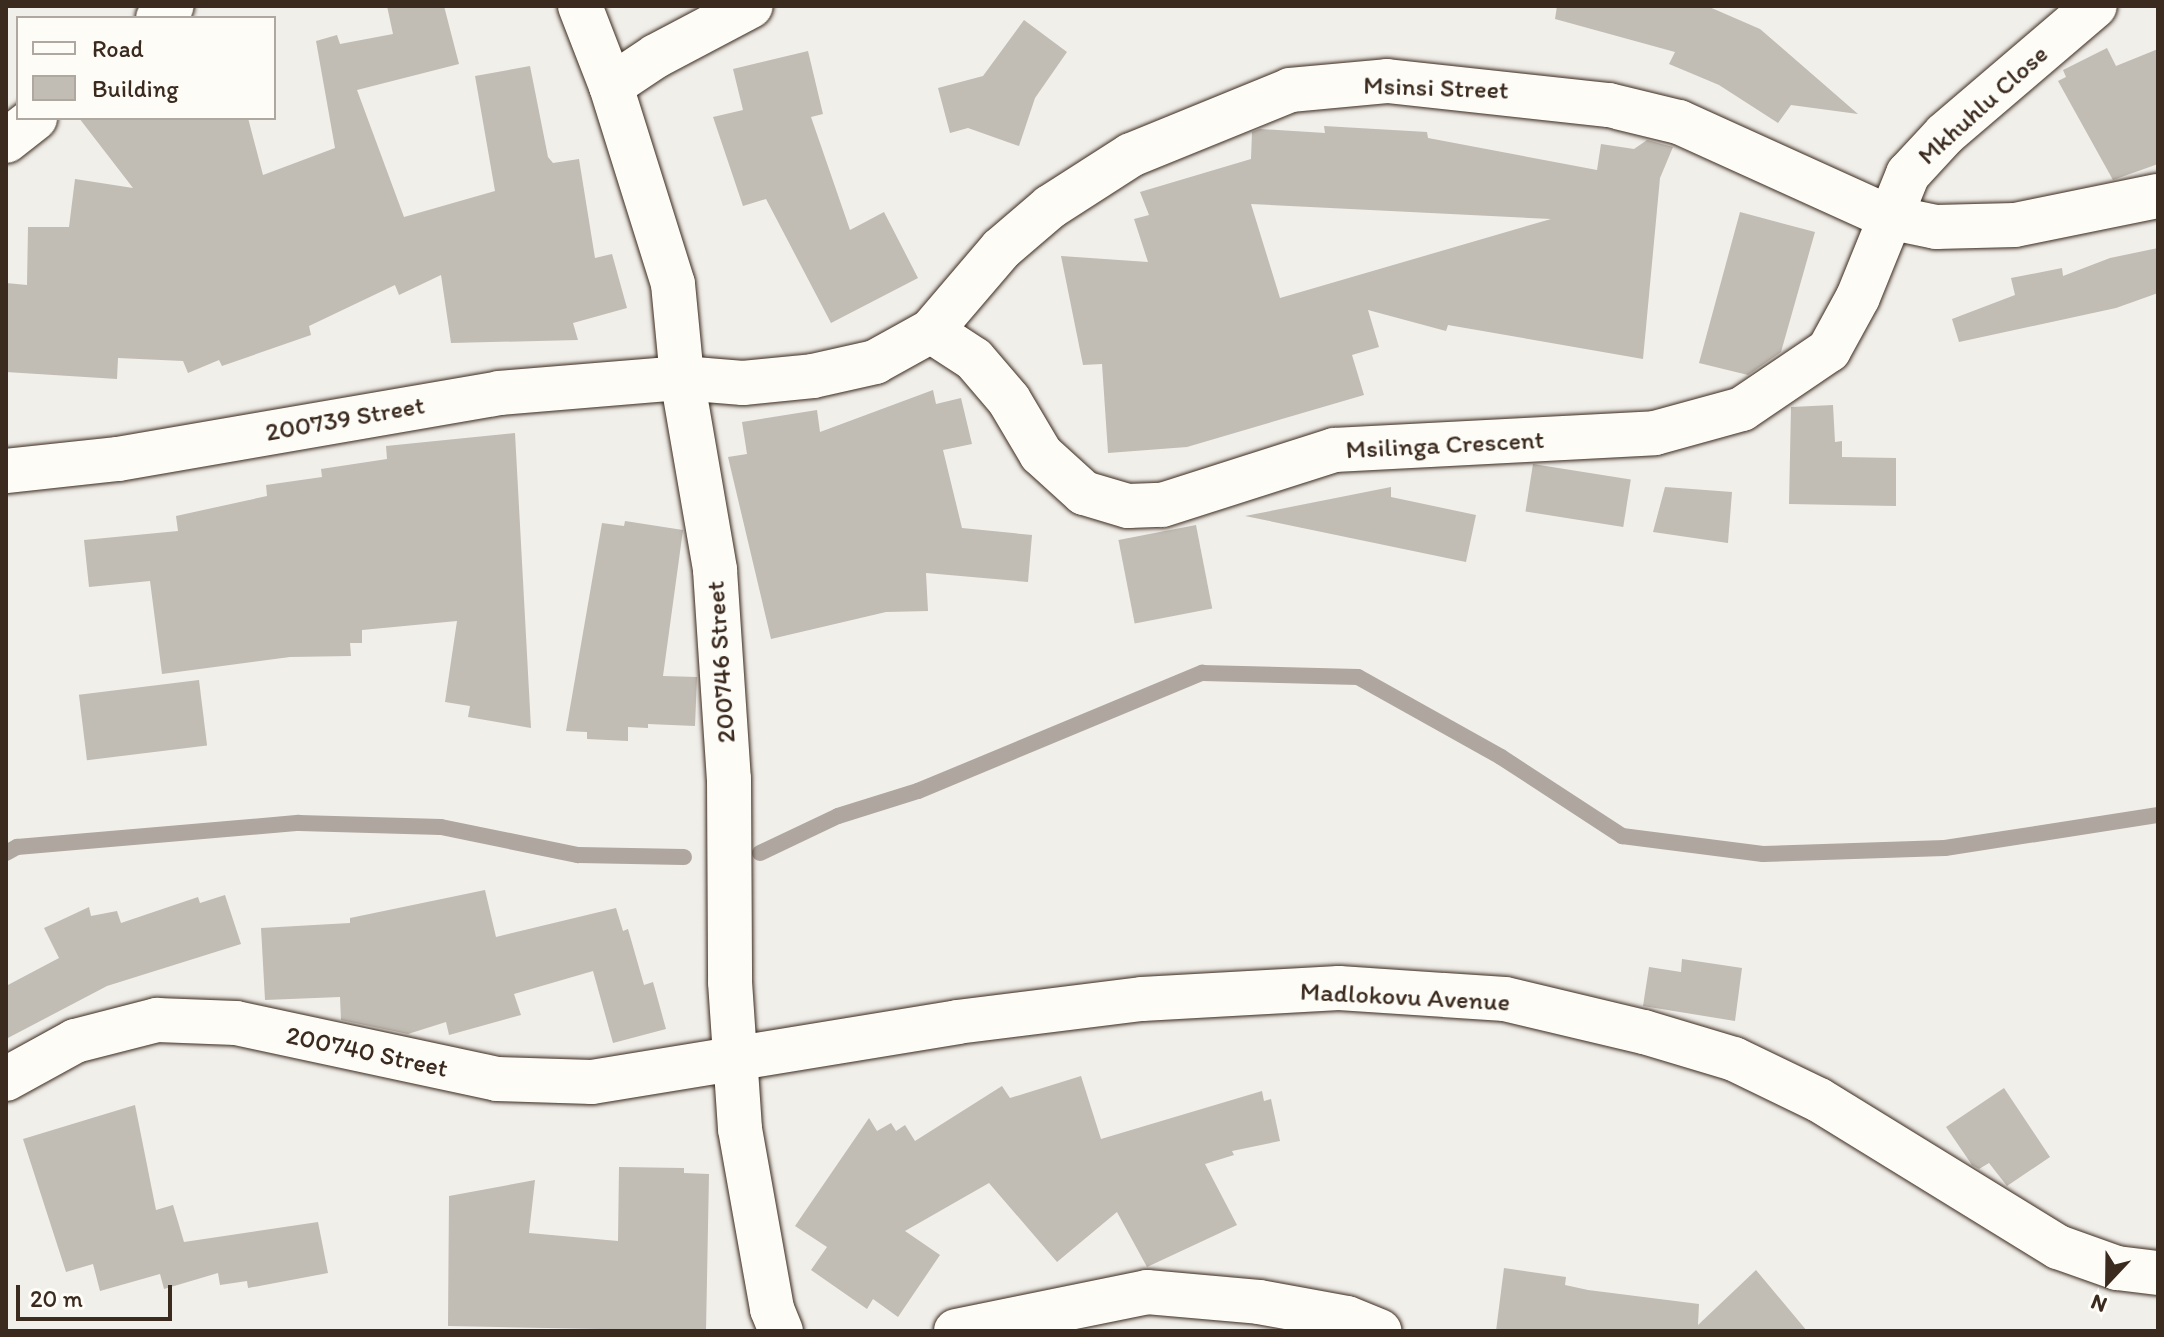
<!DOCTYPE html>
<style>
body{margin:0}
#map{position:relative;width:2164px;height:1337px;overflow:hidden;background:#f1efea;font-family:Itim,sans-serif}
div>[style]{position:absolute}
.stream>*{height:16px;margin:-8px;padding:0 8px;transform-origin:8px;border-radius:8px;background:#aea69f}
.building>*{inset:0;background:#c1bcb4;transform-origin:0 0}
.roads{filter:drop-shadow(0 0 2px #3b2a1e) drop-shadow(0 0 2px #3b2a1e)}
.minor>*{height:44px;margin:-22px;padding:0 22px;transform-origin:22px;border-radius:22px;background:#fdfcf7}
span{translate:-50% -50%;white-space:nowrap;text-align:center;line-height:1.15;-webkit-text-stroke:8px #fdfcf7;paint-order:stroke}
.street-label{font-size:26px;color:#3b2a1e}
.frame{position:absolute;inset:0;border:8px solid #3b2a1e;pointer-events:none}
.legend{position:absolute;left:16px;top:16px;width:260px;height:104px;box-sizing:border-box;background:#fdfcf7;border:2px solid #afa8a0;margin:0;padding:10px 14px;list-style:none;font-size:24px;color:#3b2a1e}
.legend li{display:flex;align-items:center;gap:16px;height:40px}
.legend b{width:40px;border:2px solid #afa8a0}
.north{position:absolute;left:2068px;top:1241px;width:80px;height:80px;-webkit-text-stroke:6px #fdfcf7;paint-order:stroke;rotate:202deg;font-size:22px;font-weight:700;line-height:32px;text-align:center;color:#3b2a1e}
.north::after{content:'';display:block;margin:auto;width:28px;height:36px;background:#3b2a1e;clip-path:polygon(50% 0,100% 100%,50% 72%,0 100%)}
.scale{position:absolute;left:16px;top:1285px;width:156px;height:36px;box-sizing:border-box;border:4px solid #3b2a1e;border-top:0;padding-left:10px;font-size:24px;line-height:28px;white-space:nowrap;color:#3b2a1e;-webkit-text-stroke:6px #fdfcf7;paint-order:stroke}
</style>
<div id="map">
<div class="stream">
<i style="left:6px;top:853px;width:13px;rotate:-29deg"></i>
<i style="left:17px;top:847px;width:283px;rotate:-4.9deg"></i>
<i style="left:299px;top:823px;width:142px;rotate:1.6deg"></i>
<i style="left:441px;top:827px;width:140px;rotate:11.6deg"></i>
<i style="left:578px;top:855px;width:106px;rotate:1.1deg"></i>
<i style="left:760px;top:853px;width:86px;rotate:-25.4deg"></i>
<i style="left:838px;top:816px;width:84px;rotate:-17.4deg"></i>
<i style="left:918px;top:791px;width:308px;rotate:-22.6deg"></i>
<i style="left:1202px;top:673px;width:156px;rotate:1.5deg"></i>
<i style="left:1358px;top:677px;width:164px;rotate:29.2deg"></i>
<i style="left:1501px;top:757px;width:145px;rotate:33.1deg"></i>
<i style="left:1622px;top:836px;width:142px;rotate:7.3deg"></i>
<i style="left:1763px;top:854px;width:182px;rotate:-1.9deg"></i>
<i style="left:1945px;top:848px;width:216px;rotate:-8.8deg"></i>
</div>
<div class="building">
<i style="clip-path:polygon(387px 6px,444px 6px,459px 64px,357px 90px,404px 217px,495px 191px,475px 76px,530px 66px,548px 157px,553px 163px,579px 159px,595px 258px,612px 254px,627px 308px,573px 323px,578px 340px,451px 343px,441px 275px,399px 295px,395px 285px,309px 326px,311px 335px,222px 366px,219px 360px,188px 373px,183px 361px,118px 358px,117px 379px,6px 372px,6px 283px,27px 285px,28px 227px,69px 227px,75px 179px,133px 188px,79px 118px,248px 118px,263px 175px,335px 148px,316px 41px,337px 35px,340px 44px,393px 34px)"></i>
<i style="clip-path:polygon(1557px 6px,1707px 6px,1760px 29px,1858px 114px,1791px 105px,1778px 123px,1719px 85px,1669px 64px,1675px 52px,1555px 19px)"></i>
<i style="clip-path:polygon(1024px 20px,1067px 52px,1035px 98px,1019px 146px,968px 128px,950px 133px,938px 88px,983px 76px)"></i>
<i style="clip-path:polygon(2107px 48px,2116px 66px,2158px 49px,2158px 164px,2113px 180px,2058px 81px,2066px 77px,2063px 70px)"></i>
<i style="clip-path:polygon(808px 51px,823px 114px,811px 117px,850px 230px,884px 212px,918px 278px,831px 323px,766px 199px,743px 206px,713px 117px,743px 110px,733px 69px)"></i>
<i style="clip-path:polygon(evenodd,1324px 126px,1427px 132px,1428px 138px,1597px 170px,1601px 144px,1634px 149px,1647px 140px,1673px 147px,1660px 178px,1643px 359px,1448px 325px,1446px 331px,1368px 310px,1379px 347px,1352px 355px,1364px 395px,1187px 447px,1108px 453px,1102px 364px,1083px 365px,1061px 256px,1148px 262px,1134px 219px,1149px 215px,1140px 192px,1251px 159px,1252px 132px,1260px 129px,1325px 133px,1324px 126px,1251px 204px,1551px 219px,1280px 298px,1251px 204px)"></i>
<i style="clip-path:polygon(1740px 212px,1815px 232px,1781px 352px,1748px 375px,1699px 363px)"></i>
<i style="clip-path:polygon(2158px 248px,2158px 293px,2116px 308px,1959px 342px,1952px 319px,2015px 295px,2011px 278px,2062px 268px,2063px 276px,2110px 258px)"></i>
<i style="clip-path:polygon(933px 390px,936px 404px,961px 398px,972px 444px,943px 450px,962px 528px,1032px 535px,1028px 582px,926px 573px,928px 611px,886px 612px,771px 639px,728px 457px,747px 454px,742px 422px,817px 410px,820px 432px)"></i>
<i style="clip-path:polygon(1833px 405px,1835px 442px,1842px 441px,1842px 457px,1896px 458px,1896px 506px,1789px 504px,1791px 407px)"></i>
<i style="clip-path:polygon(515px 433px,531px 728px,468px 717px,470px 706px,445px 702px,457px 621px,362px 630px,362px 643px,350px 643px,351px 656px,290px 657px,162px 674px,150px 581px,89px 587px,84px 540px,178px 531px,176px 516px,267px 496px,266px 485px,322px 477px,321px 469px,387px 459px,386px 446px)"></i>
<i style="left:1533px;top:464px;width:99px;height:48px;rotate:9deg"></i>
<i style="clip-path:polygon(1391px 487px,1391px 497px,1476px 515px,1466px 562px,1245px 516px)"></i>
<i style="clip-path:polygon(1665px 487px,1732px 492px,1728px 543px,1653px 532px)"></i>
<i style="clip-path:polygon(625px 521px,683px 530px,663px 676px,697px 677px,695px 726px,648px 724px,648px 728px,628px 727px,628px 741px,587px 739px,587px 732px,566px 731px,602px 523px,624px 526px)"></i>
<i style="left:1196px;top:525px;width:85px;height:79px;rotate:79deg"></i>
<i style="left:199px;top:680px;width:66px;height:121px;rotate:83deg"></i>
<i style="clip-path:polygon(485px 890px,496px 937px,616px 908px,623px 931px,628px 929px,644px 985px,653px 982px,666px 1029px,613px 1043px,593px 971px,514px 994px,521px 1015px,449px 1035px,446px 1022px,408px 1034px,341px 1020px,340px 997px,265px 1000px,261px 928px,350px 923px,350px 918px)"></i>
<i style="clip-path:polygon(225px 895px,241px 944px,107px 986px,6px 1039px,6px 986px,59px 958px,44px 928px,89px 907px,91px 916px,117px 911px,121px 923px,198px 897px,200px 903px)"></i>
<i style="clip-path:polygon(1682px 959px,1742px 968px,1735px 1021px,1643px 1006px,1649px 967px,1681px 972px)"></i>
<i style="clip-path:polygon(1081px 1076px,1101px 1139px,1262px 1091px,1264px 1101px,1271px 1099px,1280px 1141px,1232px 1151px,1234px 1155px,1205px 1164px,1237px 1225px,1147px 1267px,1117px 1212px,1057px 1262px,989px 1183px,905px 1231px,940px 1255px,898px 1317px,873px 1299px,867px 1309px,811px 1270px,827px 1247px,795px 1226px,869px 1118px,877px 1131px,891px 1123px,896px 1131px,905px 1125px,915px 1141px,1002px 1086px,1010px 1098px)"></i>
<i style="clip-path:polygon(2004px 1088px,2050px 1157px,2007px 1186px,1989px 1163px,1979px 1169px,1972px 1165px,1946px 1127px)"></i>
<i style="clip-path:polygon(135px 1105px,156px 1210px,173px 1205px,184px 1242px,318px 1222px,328px 1273px,248px 1288px,247px 1281px,220px 1285px,218px 1273px,164px 1289px,160px 1274px,100px 1291px,93px 1264px,66px 1272px,23px 1139px)"></i>
<i style="clip-path:polygon(619px 1167px,684px 1168px,684px 1173px,709px 1174px,706px 1331px,448px 1326px,449px 1196px,535px 1180px,529px 1233px,618px 1241px)"></i>
<i style="clip-path:polygon(1504px 1268px,1566px 1277px,1565px 1285px,1588px 1290px,1699px 1304px,1698px 1325px,1756px 1270px,1807px 1331px,1496px 1331px)"></i>
</div>
<div class="roads">
<div class="minor">
<i style="left:580px;top:6px;width:86px;rotate:68.8deg"></i>
<i style="left:611px;top:86px;width:207px;rotate:72.6deg"></i>
<i style="left:673px;top:284px;width:94px;rotate:84.5deg"></i>
<i style="left:682px;top:378px;width:195px;rotate:80.2deg"></i>
<i style="left:715px;top:570px;width:209px;rotate:86.2deg"></i>
<i style="left:729px;top:779px;width:203px;rotate:89.7deg"></i>
<i style="left:730px;top:982px;width:147px;rotate:86.1deg"></i>
<i style="left:740px;top:1129px;width:183px;rotate:79.9deg"></i>
<i style="left:772px;top:1309px;width:24px;rotate:68deg"></i>
<i style="left:158px;top:18px;width:18px;rotate:-41deg"></i>
<i style="left:611px;top:86px;width:54px;rotate:-33.7deg"></i>
<i style="left:656px;top:56px;width:107px;rotate:-27.8deg"></i>
<i style="left:6px;top:141px;width:37px;rotate:-38deg"></i>
<i style="left:931px;top:331px;width:51px;rotate:33.1deg"></i>
<i style="left:974px;top:359px;width:54px;rotate:49.5deg"></i>
<i style="left:1009px;top:400px;width:63px;rotate:59.3deg"></i>
<i style="left:1041px;top:454px;width:58px;rotate:42.2deg"></i>
<i style="left:1084px;top:493px;width:46px;rotate:16.5deg"></i>
<i style="left:1128px;top:506px;width:34px;rotate:-2deg"></i>
<i style="left:1162px;top:505px;width:181px;rotate:-17.7deg"></i>
<i style="left:1334px;top:450px;width:321px;rotate:-3deg"></i>
<i style="left:1655px;top:433px;width:90px;rotate:-15.4deg"></i>
<i style="left:1742px;top:409px;width:105px;rotate:-34.1deg"></i>
<i style="left:1829px;top:350px;width:60px;rotate:-61.3deg"></i>
<i style="left:1858px;top:297px;width:133px;rotate:-67.9deg"></i>
<i style="left:1908px;top:174px;width:54px;rotate:-47.2deg"></i>
<i style="left:1945px;top:134px;width:197px;rotate:-40.5deg"></i>
<i style="left:6px;top:471px;width:113px;rotate:-6.1deg"></i>
<i style="left:118px;top:459px;width:387px;rotate:-9.8deg"></i>
<i style="left:499px;top:393px;width:184px;rotate:-4.7deg"></i>
<i style="left:682px;top:378px;width:61px;rotate:4.7deg"></i>
<i style="left:743px;top:383px;width:70px;rotate:-5.7deg"></i>
<i style="left:813px;top:376px;width:64px;rotate:-12.7deg"></i>
<i style="left:875px;top:362px;width:64px;rotate:-29deg"></i>
<i style="left:931px;top:331px;width:108px;rotate:-49.5deg"></i>
<i style="left:1001px;top:249px;width:65px;rotate:-40.6deg"></i>
<i style="left:1050px;top:207px;width:96px;rotate:-32.7deg"></i>
<i style="left:1131px;top:155px;width:172px;rotate:-22.2deg"></i>
<i style="left:1290px;top:90px;width:97px;rotate:-5.3deg"></i>
<i style="left:1387px;top:81px;width:223px;rotate:6.2deg"></i>
<i style="left:1609px;top:105px;width:72px;rotate:13.7deg"></i>
<i style="left:1679px;top:122px;width:230px;rotate:24.4deg"></i>
<i style="left:1888px;top:217px;width:49px;rotate:11.8deg"></i>
<i style="left:1936px;top:227px;width:79px;rotate:-1.5deg"></i>
<i style="left:2015px;top:225px;width:146px;rotate:-11.5deg"></i>
<i style="left:6px;top:1079px;width:79px;rotate:-28.8deg"></i>
<i style="left:75px;top:1041px;width:85px;rotate:-14.4deg"></i>
<i style="left:157px;top:1020px;width:79px;rotate:2.2deg"></i>
<i style="left:236px;top:1023px;width:267px;rotate:12.1deg"></i>
<i style="left:497px;top:1079px;width:95px;rotate:1.8deg"></i>
<i style="left:592px;top:1082px;width:370px;rotate:-9.3deg"></i>
<i style="left:957px;top:1022px;width:186px;rotate:-7.1deg"></i>
<i style="left:1142px;top:999px;width:197px;rotate:-3.2deg"></i>
<i style="left:1339px;top:988px;width:166px;rotate:3.8deg"></i>
<i style="left:1505px;top:999px;width:143px;rotate:13.4deg"></i>
<i style="left:1644px;top:1032px;width:94px;rotate:16.7deg"></i>
<i style="left:1734px;top:1059px;width:94px;rotate:25.8deg"></i>
<i style="left:1819px;top:1100px;width:281px;rotate:31.6deg"></i>
<i style="left:2058px;top:1247px;width:63px;rotate:19.6deg"></i>
<i style="left:2117px;top:1268px;width:41px;rotate:7deg"></i>
<i style="left:956px;top:1331px;width:195px;rotate:-11.5deg"></i>
<i style="left:1147px;top:1292px;width:112px;rotate:5.1deg"></i>
<i style="left:1259px;top:1302px;width:89px;rotate:10.3deg"></i>
<i style="left:1347px;top:1318px;width:35px;rotate:22deg"></i>
</div>
</div>
<div class="street-label">
<span style="left:1436px;top:88px;rotate:2deg">Msinsi Street</span>
<span style="left:1983px;top:105px;rotate:-42deg">Mkhuhlu Close</span>
<span style="left:345px;top:419px;rotate:-10deg">200739 Street</span>
<span style="left:1445px;top:445px;rotate:-3deg">Msilinga Crescent</span>
<span style="left:721px;top:662px;rotate:-94deg">200746 Street</span>
<span style="left:1405px;top:997px;rotate:3deg">Madlokovu Avenue</span>
<span style="left:367px;top:1052px;rotate:12deg">200740 Street</span>
</div>
<div class="frame"></div>
<ul class="legend">
<li><b style="height:10px;background:#fdfcf7"></b>Road</li>
<li><b style="height:22px;background:#c1bcb4"></b>Building</li>
</ul>
<div class="north">N</div>
<div class="scale">20 m</div>
</div>
